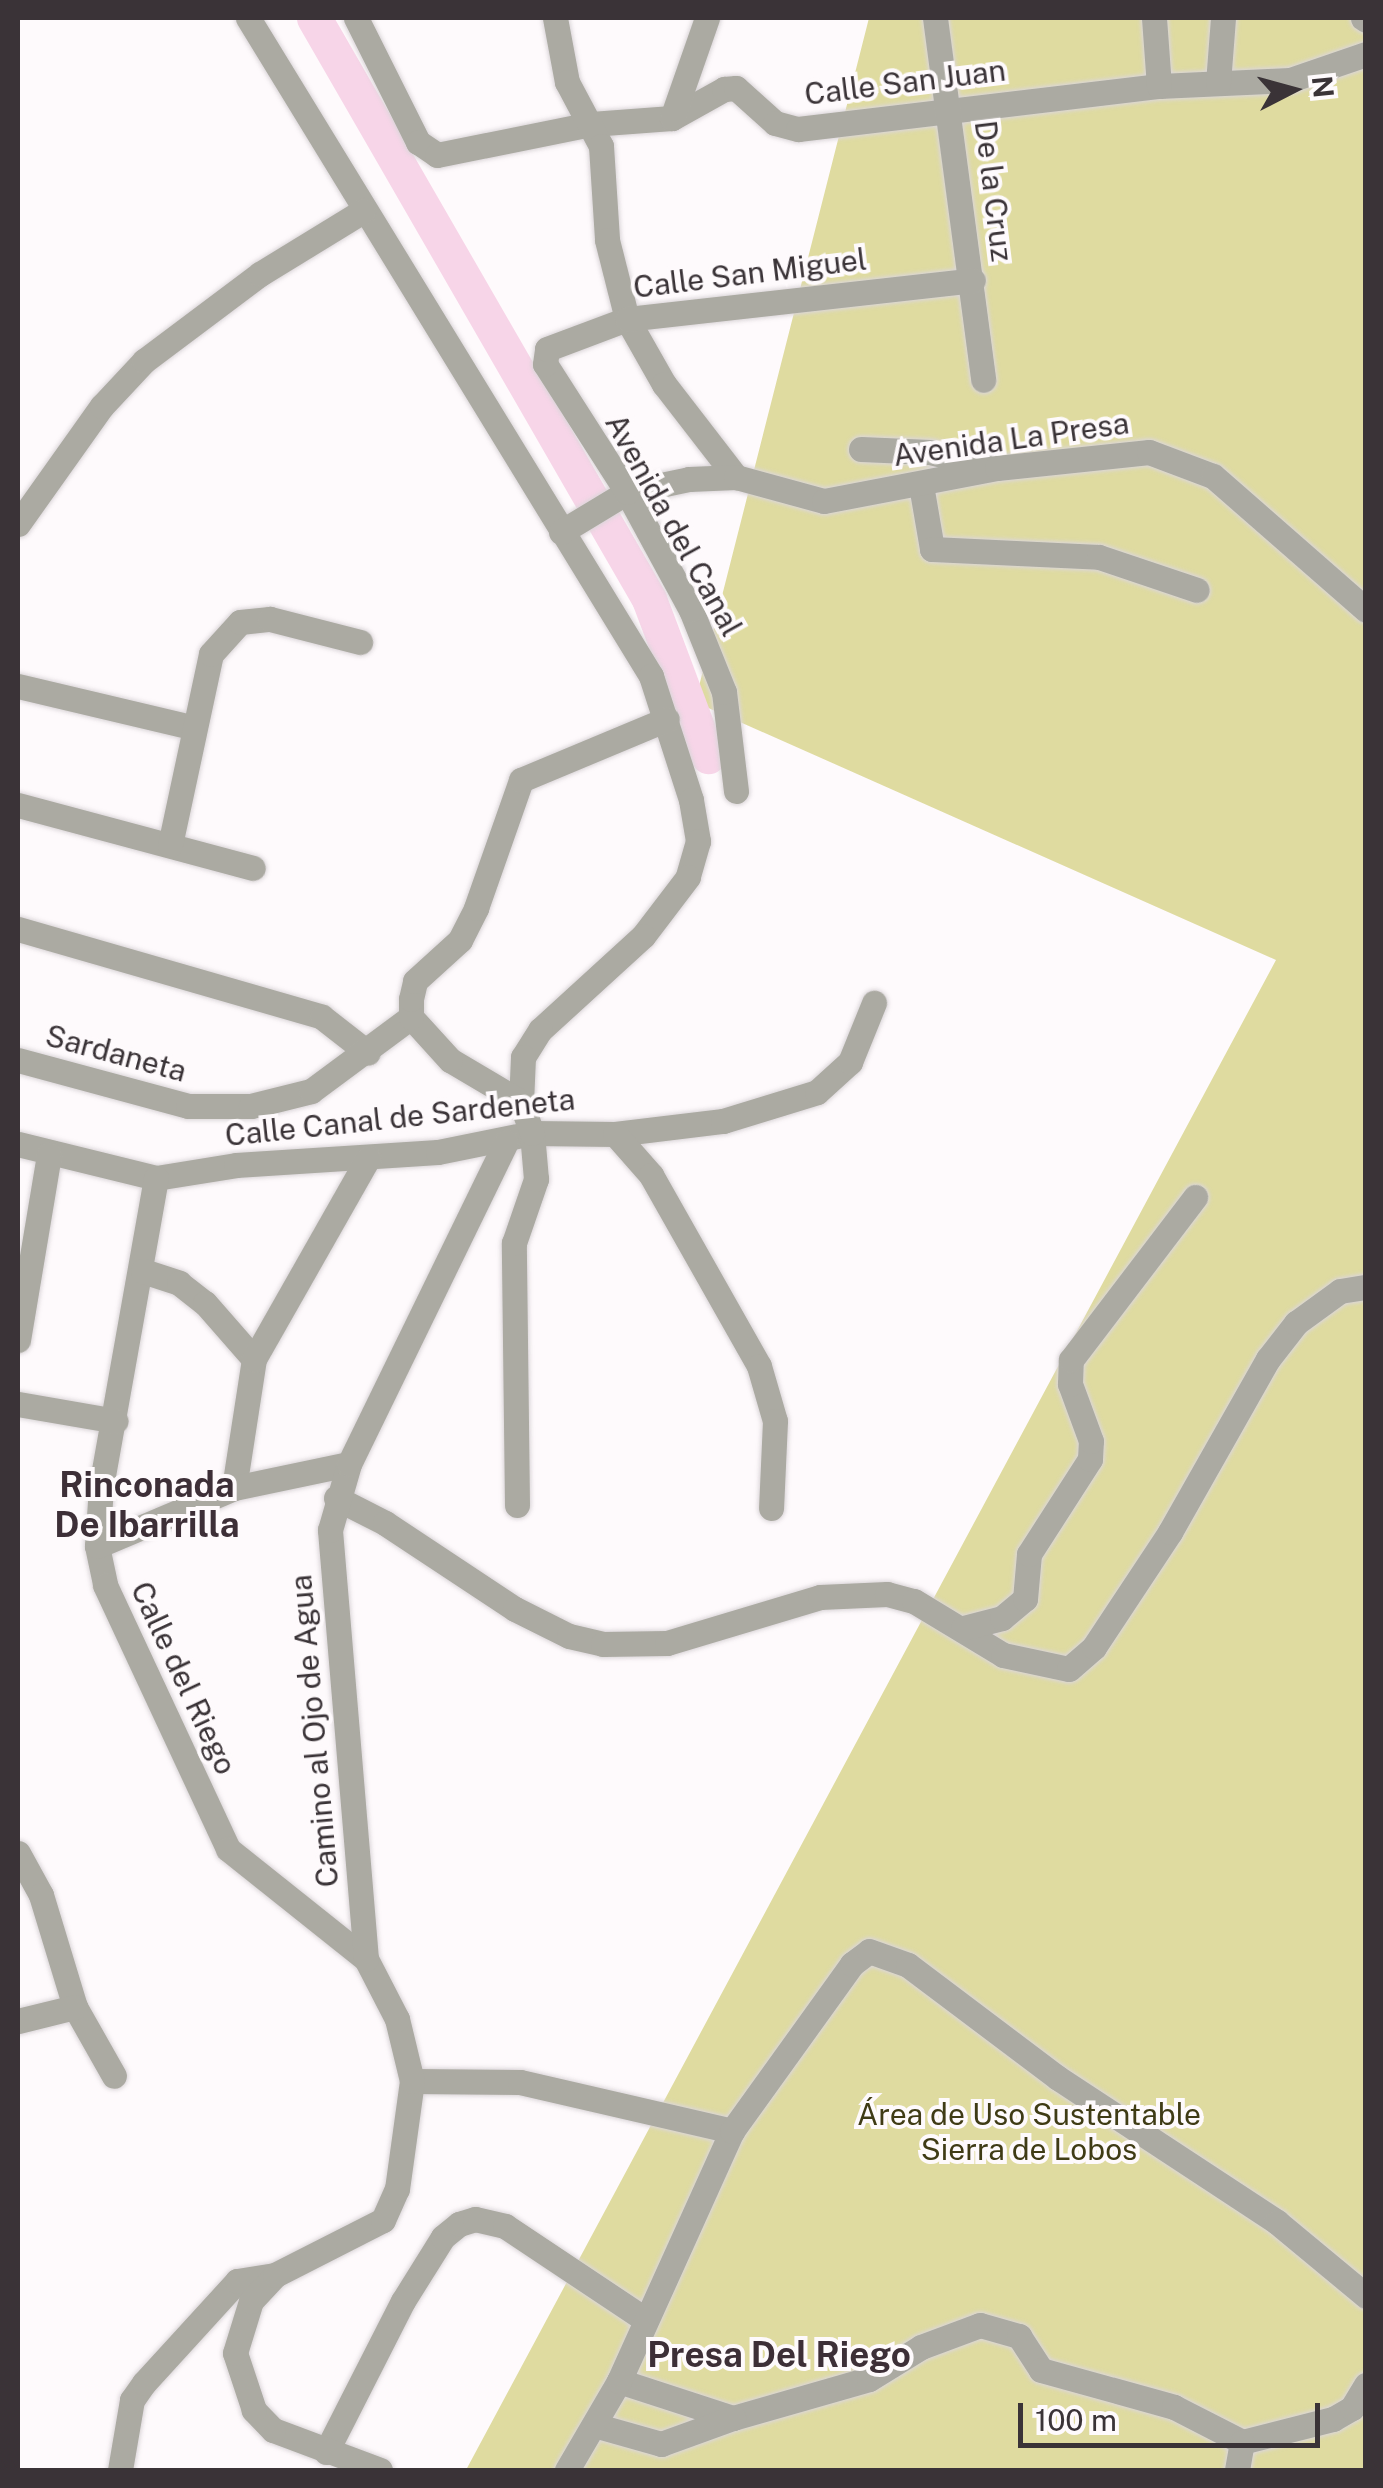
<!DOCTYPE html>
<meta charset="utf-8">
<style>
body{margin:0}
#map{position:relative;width:1383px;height:2488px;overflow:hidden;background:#fefafc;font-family:"Public Sans",sans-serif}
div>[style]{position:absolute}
.green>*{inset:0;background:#dfdba0}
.river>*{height:35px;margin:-17.5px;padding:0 17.5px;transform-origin:17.5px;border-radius:17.5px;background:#f7d5e8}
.roads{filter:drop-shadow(0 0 2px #dbd6d9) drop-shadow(0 0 2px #dbd6d9)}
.minor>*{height:25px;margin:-12.5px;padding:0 12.5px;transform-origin:12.5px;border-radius:12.5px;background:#abaaa2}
span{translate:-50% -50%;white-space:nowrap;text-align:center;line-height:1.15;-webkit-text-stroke:8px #fefafc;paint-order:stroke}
.street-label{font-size:30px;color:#3a3337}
.park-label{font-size:30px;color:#3f3b15}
.quarter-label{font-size:35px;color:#3d2f37;font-weight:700}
.frame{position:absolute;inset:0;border:20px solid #3a3337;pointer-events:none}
.north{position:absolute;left:1243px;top:40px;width:100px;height:100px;-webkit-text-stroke:8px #fefafc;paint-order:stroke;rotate:84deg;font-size:28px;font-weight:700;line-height:40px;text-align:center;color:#3a3337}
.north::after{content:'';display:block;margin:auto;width:35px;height:45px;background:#3a3337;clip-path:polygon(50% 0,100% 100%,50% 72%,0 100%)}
.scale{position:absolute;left:1018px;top:2403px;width:302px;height:45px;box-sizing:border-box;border:5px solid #3a3337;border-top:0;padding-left:12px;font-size:30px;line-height:35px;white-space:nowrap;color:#3a3337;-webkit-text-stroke:8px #fefafc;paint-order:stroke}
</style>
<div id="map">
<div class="green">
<i style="clip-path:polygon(869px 18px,1365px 18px,1365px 2470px,466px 2470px,1276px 960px,695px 702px)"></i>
</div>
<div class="river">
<i style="left:314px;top:18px;width:671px;rotate:60.03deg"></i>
<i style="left:649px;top:599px;width:168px;rotate:69.4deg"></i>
</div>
<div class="roads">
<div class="minor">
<i style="left:248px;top:18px;width:772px;rotate:58.51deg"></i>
<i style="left:651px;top:676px;width:130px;rotate:72.1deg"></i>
<i style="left:691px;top:800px;width:42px;rotate:80.3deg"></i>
<i style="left:698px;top:841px;width:37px;rotate:106deg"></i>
<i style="left:688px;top:877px;width:74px;rotate:127.3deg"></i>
<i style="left:643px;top:936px;width:139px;rotate:137.6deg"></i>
<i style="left:540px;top:1030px;width:32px;rotate:122deg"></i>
<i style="left:523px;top:1057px;width:45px;rotate:92.5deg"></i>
<i style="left:356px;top:18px;width:139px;rotate:63.4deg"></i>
<i style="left:418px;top:142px;width:23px;rotate:34deg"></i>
<i style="left:437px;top:155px;width:157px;rotate:-11.4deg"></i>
<i style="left:591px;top:124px;width:81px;rotate:-4.2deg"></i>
<i style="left:672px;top:118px;width:60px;rotate:-29.1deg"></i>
<i style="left:724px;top:89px;width:12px;rotate:-5deg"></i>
<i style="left:736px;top:88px;width:52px;rotate:41.9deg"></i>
<i style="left:775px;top:123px;width:24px;rotate:15deg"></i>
<i style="left:798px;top:129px;width:364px;rotate:-6.8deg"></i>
<i style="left:1159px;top:86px;width:131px;rotate:-2.6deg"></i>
<i style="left:1290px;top:80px;width:80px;rotate:-18.9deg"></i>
<i style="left:555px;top:18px;width:65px;rotate:79.4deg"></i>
<i style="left:567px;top:82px;width:72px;rotate:62deg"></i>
<i style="left:601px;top:146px;width:94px;rotate:86.3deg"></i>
<i style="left:607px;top:240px;width:81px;rotate:75.8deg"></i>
<i style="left:627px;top:319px;width:75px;rotate:60.4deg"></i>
<i style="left:664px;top:384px;width:118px;rotate:52.3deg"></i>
<i style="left:935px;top:18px;width:365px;rotate:82.4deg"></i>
<i style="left:1154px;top:18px;width:68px;rotate:85.8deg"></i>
<i style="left:1363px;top:18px;width:4px;rotate:34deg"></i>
<i style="left:1218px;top:83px;width:65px;rotate:-85.6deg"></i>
<i style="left:672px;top:118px;width:106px;rotate:-70.7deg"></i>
<i style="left:861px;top:449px;width:69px;rotate:2.5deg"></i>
<i style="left:930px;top:452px;width:64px;rotate:13.6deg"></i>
<i style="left:921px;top:485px;width:65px;rotate:80.2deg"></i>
<i style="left:932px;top:549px;width:167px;rotate:2.7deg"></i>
<i style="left:1099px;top:557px;width:103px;rotate:18.6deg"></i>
<i style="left:18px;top:524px;width:145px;rotate:-54.6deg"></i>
<i style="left:102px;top:406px;width:62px;rotate:-47deg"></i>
<i style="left:144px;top:361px;width:145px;rotate:-36.9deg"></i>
<i style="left:260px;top:274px;width:121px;rotate:-31.5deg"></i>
<i style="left:561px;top:532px;width:77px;rotate:-31.2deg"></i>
<i style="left:627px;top:492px;width:63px;rotate:-11.8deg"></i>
<i style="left:689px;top:479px;width:47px;rotate:-2.4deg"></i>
<i style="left:736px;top:477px;width:91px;rotate:15.3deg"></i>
<i style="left:824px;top:501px;width:176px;rotate:-10.8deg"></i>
<i style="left:997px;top:468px;width:153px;rotate:-6deg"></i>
<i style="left:1149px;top:452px;width:68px;rotate:20.6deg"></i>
<i style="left:1213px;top:476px;width:203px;rotate:41.2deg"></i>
<i style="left:18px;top:686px;width:179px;rotate:13.3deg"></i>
<i style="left:736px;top:791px;width:100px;rotate:-96.9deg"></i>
<i style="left:724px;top:692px;width:88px;rotate:-111.9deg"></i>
<i style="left:691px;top:610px;width:134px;rotate:-118.5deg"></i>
<i style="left:627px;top:492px;width:152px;rotate:-122.6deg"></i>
<i style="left:545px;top:364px;width:15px;rotate:-82deg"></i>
<i style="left:547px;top:349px;width:85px;rotate:-20.6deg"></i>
<i style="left:627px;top:319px;width:348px;rotate:-6.4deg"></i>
<i style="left:18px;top:805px;width:243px;rotate:15deg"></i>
<i style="left:170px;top:845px;width:195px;rotate:-77.9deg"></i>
<i style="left:211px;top:654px;width:43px;rotate:-47.8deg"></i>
<i style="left:240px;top:622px;width:30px;rotate:-6deg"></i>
<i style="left:270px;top:619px;width:93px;rotate:14.3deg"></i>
<i style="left:18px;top:929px;width:316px;rotate:16.1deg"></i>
<i style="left:322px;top:1017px;width:58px;rotate:38deg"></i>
<i style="left:18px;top:1060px;width:176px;rotate:15.1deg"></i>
<i style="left:188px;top:1106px;width:63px"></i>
<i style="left:251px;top:1106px;width:62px;rotate:-14deg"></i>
<i style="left:311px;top:1091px;width:124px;rotate:-36.5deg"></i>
<i style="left:615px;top:1134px;width:109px;rotate:-6.9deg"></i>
<i style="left:723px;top:1121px;width:98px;rotate:-17.1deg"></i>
<i style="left:817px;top:1092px;width:45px;rotate:-42.3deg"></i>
<i style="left:850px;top:1062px;width:64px;rotate:-67.9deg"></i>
<i style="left:18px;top:1144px;width:142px;rotate:13.8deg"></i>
<i style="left:156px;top:1178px;width:81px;rotate:-9.2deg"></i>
<i style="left:236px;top:1165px;width:202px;rotate:-3.7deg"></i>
<i style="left:438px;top:1152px;width:96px;rotate:-11.4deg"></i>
<i style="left:532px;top:1133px;width:83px;rotate:0.7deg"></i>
<i style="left:615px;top:1134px;width:55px;rotate:48.7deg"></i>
<i style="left:651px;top:1175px;width:219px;rotate:60.5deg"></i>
<i style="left:759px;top:1366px;width:57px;rotate:73.8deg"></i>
<i style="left:775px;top:1421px;width:87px;rotate:92.6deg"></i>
<i style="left:156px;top:1178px;width:314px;rotate:100.1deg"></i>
<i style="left:101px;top:1487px;width:59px;rotate:93.9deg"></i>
<i style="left:97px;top:1546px;width:40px;rotate:78deg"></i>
<i style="left:105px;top:1585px;width:291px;rotate:65deg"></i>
<i style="left:228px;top:1849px;width:176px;rotate:38.6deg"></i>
<i style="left:143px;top:1271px;width:38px;rotate:18deg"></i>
<i style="left:179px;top:1283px;width:33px;rotate:38deg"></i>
<i style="left:205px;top:1303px;width:74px;rotate:48.8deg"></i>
<i style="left:18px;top:1340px;width:188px;rotate:-80.5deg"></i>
<i style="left:18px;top:1404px;width:99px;rotate:9.8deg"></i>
<i style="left:234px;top:1488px;width:131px;rotate:-81.2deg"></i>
<i style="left:254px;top:1359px;width:231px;rotate:-60.4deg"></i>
<i style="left:336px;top:1498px;width:55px;rotate:27deg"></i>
<i style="left:385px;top:1523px;width:156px;rotate:33.5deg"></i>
<i style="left:515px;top:1609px;width:60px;rotate:26.6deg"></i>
<i style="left:569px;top:1636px;width:35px;rotate:13deg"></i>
<i style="left:603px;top:1644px;width:64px;rotate:-0.9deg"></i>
<i style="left:667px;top:1643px;width:160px;rotate:-16.7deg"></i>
<i style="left:820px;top:1597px;width:67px;rotate:-2.6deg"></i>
<i style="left:887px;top:1594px;width:28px;rotate:15deg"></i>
<i style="left:914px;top:1601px;width:104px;rotate:31.2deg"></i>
<i style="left:1003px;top:1655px;width:67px;rotate:12deg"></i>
<i style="left:1069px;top:1669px;width:33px;rotate:-41deg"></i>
<i style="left:1094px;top:1647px;width:138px;rotate:-56.5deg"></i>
<i style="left:1170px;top:1532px;width:199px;rotate:-60.5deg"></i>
<i style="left:1268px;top:1359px;width:46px;rotate:-52.1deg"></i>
<i style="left:1296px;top:1323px;width:54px;rotate:-36deg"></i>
<i style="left:1340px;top:1291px;width:26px;rotate:-9deg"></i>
<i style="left:517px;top:1505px;width:262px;rotate:-90.7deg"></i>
<i style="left:514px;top:1243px;width:68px;rotate:-71deg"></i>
<i style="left:536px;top:1179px;width:46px;rotate:-95deg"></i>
<i style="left:532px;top:1133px;width:33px;rotate:-110deg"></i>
<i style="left:521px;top:1102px;width:82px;rotate:-149.4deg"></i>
<i style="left:450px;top:1060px;width:58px;rotate:-132.2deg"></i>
<i style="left:411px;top:1017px;width:18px;rotate:-90deg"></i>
<i style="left:411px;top:999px;width:18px;rotate:-77deg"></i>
<i style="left:415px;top:981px;width:61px;rotate:-42.3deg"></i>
<i style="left:460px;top:940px;width:36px;rotate:-63deg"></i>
<i style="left:476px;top:908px;width:136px;rotate:-70.6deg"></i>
<i style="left:521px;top:780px;width:158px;rotate:-22.7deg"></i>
<i style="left:97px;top:1546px;width:149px;rotate:-22.9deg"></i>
<i style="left:234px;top:1488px;width:117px;rotate:-11.8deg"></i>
<i style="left:963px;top:1628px;width:40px;rotate:-14.4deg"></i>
<i style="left:1002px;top:1618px;width:30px;rotate:-40deg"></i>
<i style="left:1025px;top:1599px;width:45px;rotate:-84.9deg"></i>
<i style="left:1029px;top:1554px;width:113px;rotate:-57.3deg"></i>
<i style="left:1090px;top:1459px;width:18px;rotate:-87deg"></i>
<i style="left:1091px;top:1441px;width:61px;rotate:-110.2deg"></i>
<i style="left:1070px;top:1384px;width:24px;rotate:-88deg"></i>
<i style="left:1071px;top:1360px;width:205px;rotate:-52.7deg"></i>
<i style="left:18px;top:1853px;width:48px;rotate:61.3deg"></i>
<i style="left:41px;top:1895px;width:117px;rotate:73.1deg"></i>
<i style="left:75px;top:2007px;width:79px;rotate:60.5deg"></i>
<i style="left:18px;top:2021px;width:59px;rotate:-13.8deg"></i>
<i style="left:412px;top:2081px;width:108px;rotate:0.5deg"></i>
<i style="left:520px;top:2082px;width:218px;rotate:13deg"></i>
<i style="left:619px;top:2381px;width:120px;rotate:18deg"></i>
<i style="left:733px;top:2418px;width:141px;rotate:-16deg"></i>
<i style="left:869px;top:2379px;width:61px;rotate:-31.6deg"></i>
<i style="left:921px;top:2347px;width:63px;rotate:-20.4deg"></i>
<i style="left:980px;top:2325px;width:41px;rotate:15.8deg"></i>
<i style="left:1019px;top:2336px;width:40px;rotate:57.1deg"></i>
<i style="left:1041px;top:2370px;width:138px;rotate:15.5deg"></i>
<i style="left:1174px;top:2407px;width:76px;rotate:27.2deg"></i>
<i style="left:1242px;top:2442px;width:94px;rotate:-14.2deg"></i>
<i style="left:1333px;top:2419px;width:22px;rotate:-30deg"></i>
<i style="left:1352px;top:2408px;width:27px;rotate:-59deg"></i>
<i style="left:594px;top:2425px;width:70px;rotate:15.8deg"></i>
<i style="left:661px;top:2444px;width:77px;rotate:-19.9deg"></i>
<i style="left:326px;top:2452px;width:169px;rotate:-63deg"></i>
<i style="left:403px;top:2301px;width:75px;rotate:-58deg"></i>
<i style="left:443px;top:2237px;width:21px;rotate:-39deg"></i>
<i style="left:459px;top:2224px;width:17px;rotate:-17deg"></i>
<i style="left:475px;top:2219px;width:31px;rotate:13deg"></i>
<i style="left:505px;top:2226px;width:169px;rotate:33.7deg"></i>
<i style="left:120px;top:2470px;width:71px;rotate:-80.3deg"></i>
<i style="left:132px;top:2400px;width:21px;rotate:-55deg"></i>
<i style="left:144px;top:2383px;width:138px;rotate:-47.6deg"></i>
<i style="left:237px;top:2281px;width:38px;rotate:-9deg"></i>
<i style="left:380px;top:2470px;width:114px;rotate:-159.5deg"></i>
<i style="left:273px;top:2430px;width:28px;rotate:-134deg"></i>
<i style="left:254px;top:2410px;width:60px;rotate:-108.4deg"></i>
<i style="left:235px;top:2353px;width:54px;rotate:-72.9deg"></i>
<i style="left:251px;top:2301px;width:35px;rotate:-47deg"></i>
<i style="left:275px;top:2275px;width:121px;rotate:-27deg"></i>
<i style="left:383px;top:2220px;width:34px;rotate:-66deg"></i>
<i style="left:397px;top:2189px;width:109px;rotate:-82.1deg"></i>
<i style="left:412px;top:2081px;width:64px;rotate:-103.6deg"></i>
<i style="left:397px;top:2019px;width:68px;rotate:-117.3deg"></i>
<i style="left:366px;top:1959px;width:431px;rotate:-94.8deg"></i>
<i style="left:330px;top:1530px;width:69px;rotate:-73.9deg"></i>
<i style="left:349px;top:1464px;width:358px;rotate:-64deg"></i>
<i style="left:567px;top:2470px;width:103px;rotate:-59.7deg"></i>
<i style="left:619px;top:2381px;width:274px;rotate:-65.7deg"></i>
<i style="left:732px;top:2131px;width:206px;rotate:-54.3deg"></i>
<i style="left:852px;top:1964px;width:21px;rotate:-37deg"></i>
<i style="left:869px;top:1951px;width:41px;rotate:19.7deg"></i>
<i style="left:908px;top:1965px;width:188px;rotate:37deg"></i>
<i style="left:1058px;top:2078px;width:262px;rotate:33.3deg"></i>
<i style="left:1277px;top:2222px;width:116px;rotate:39.7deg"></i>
<i style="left:1237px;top:2470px;width:28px;rotate:-80deg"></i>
</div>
</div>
<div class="street-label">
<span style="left:905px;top:82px;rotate:-7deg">Calle San Juan</span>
<span style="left:994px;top:191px;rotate:83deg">De la Cruz</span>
<span style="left:750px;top:273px;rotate:-7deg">Calle San Miguel</span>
<span style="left:1011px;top:439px;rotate:-8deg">Avenida La Presa</span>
<span style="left:674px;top:525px;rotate:61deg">Avenida del Canal</span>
<span style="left:116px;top:1053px;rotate:15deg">Sardaneta</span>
<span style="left:400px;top:1117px;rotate:-6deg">Calle Canal de Sardeneta</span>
<span style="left:184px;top:1678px;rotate:65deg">Calle del Riego</span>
<span style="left:314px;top:1731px;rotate:-95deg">Camino al Ojo de Agua</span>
</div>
<div class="park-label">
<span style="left:1029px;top:2131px">Área de Uso Sustentable<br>Sierra de Lobos</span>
</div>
<div class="quarter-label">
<span style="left:147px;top:1505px">Rinconada<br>De Ibarrilla</span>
<span style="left:779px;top:2355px">Presa Del Riego</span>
</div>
<div class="frame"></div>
<div class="north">N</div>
<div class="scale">100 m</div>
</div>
